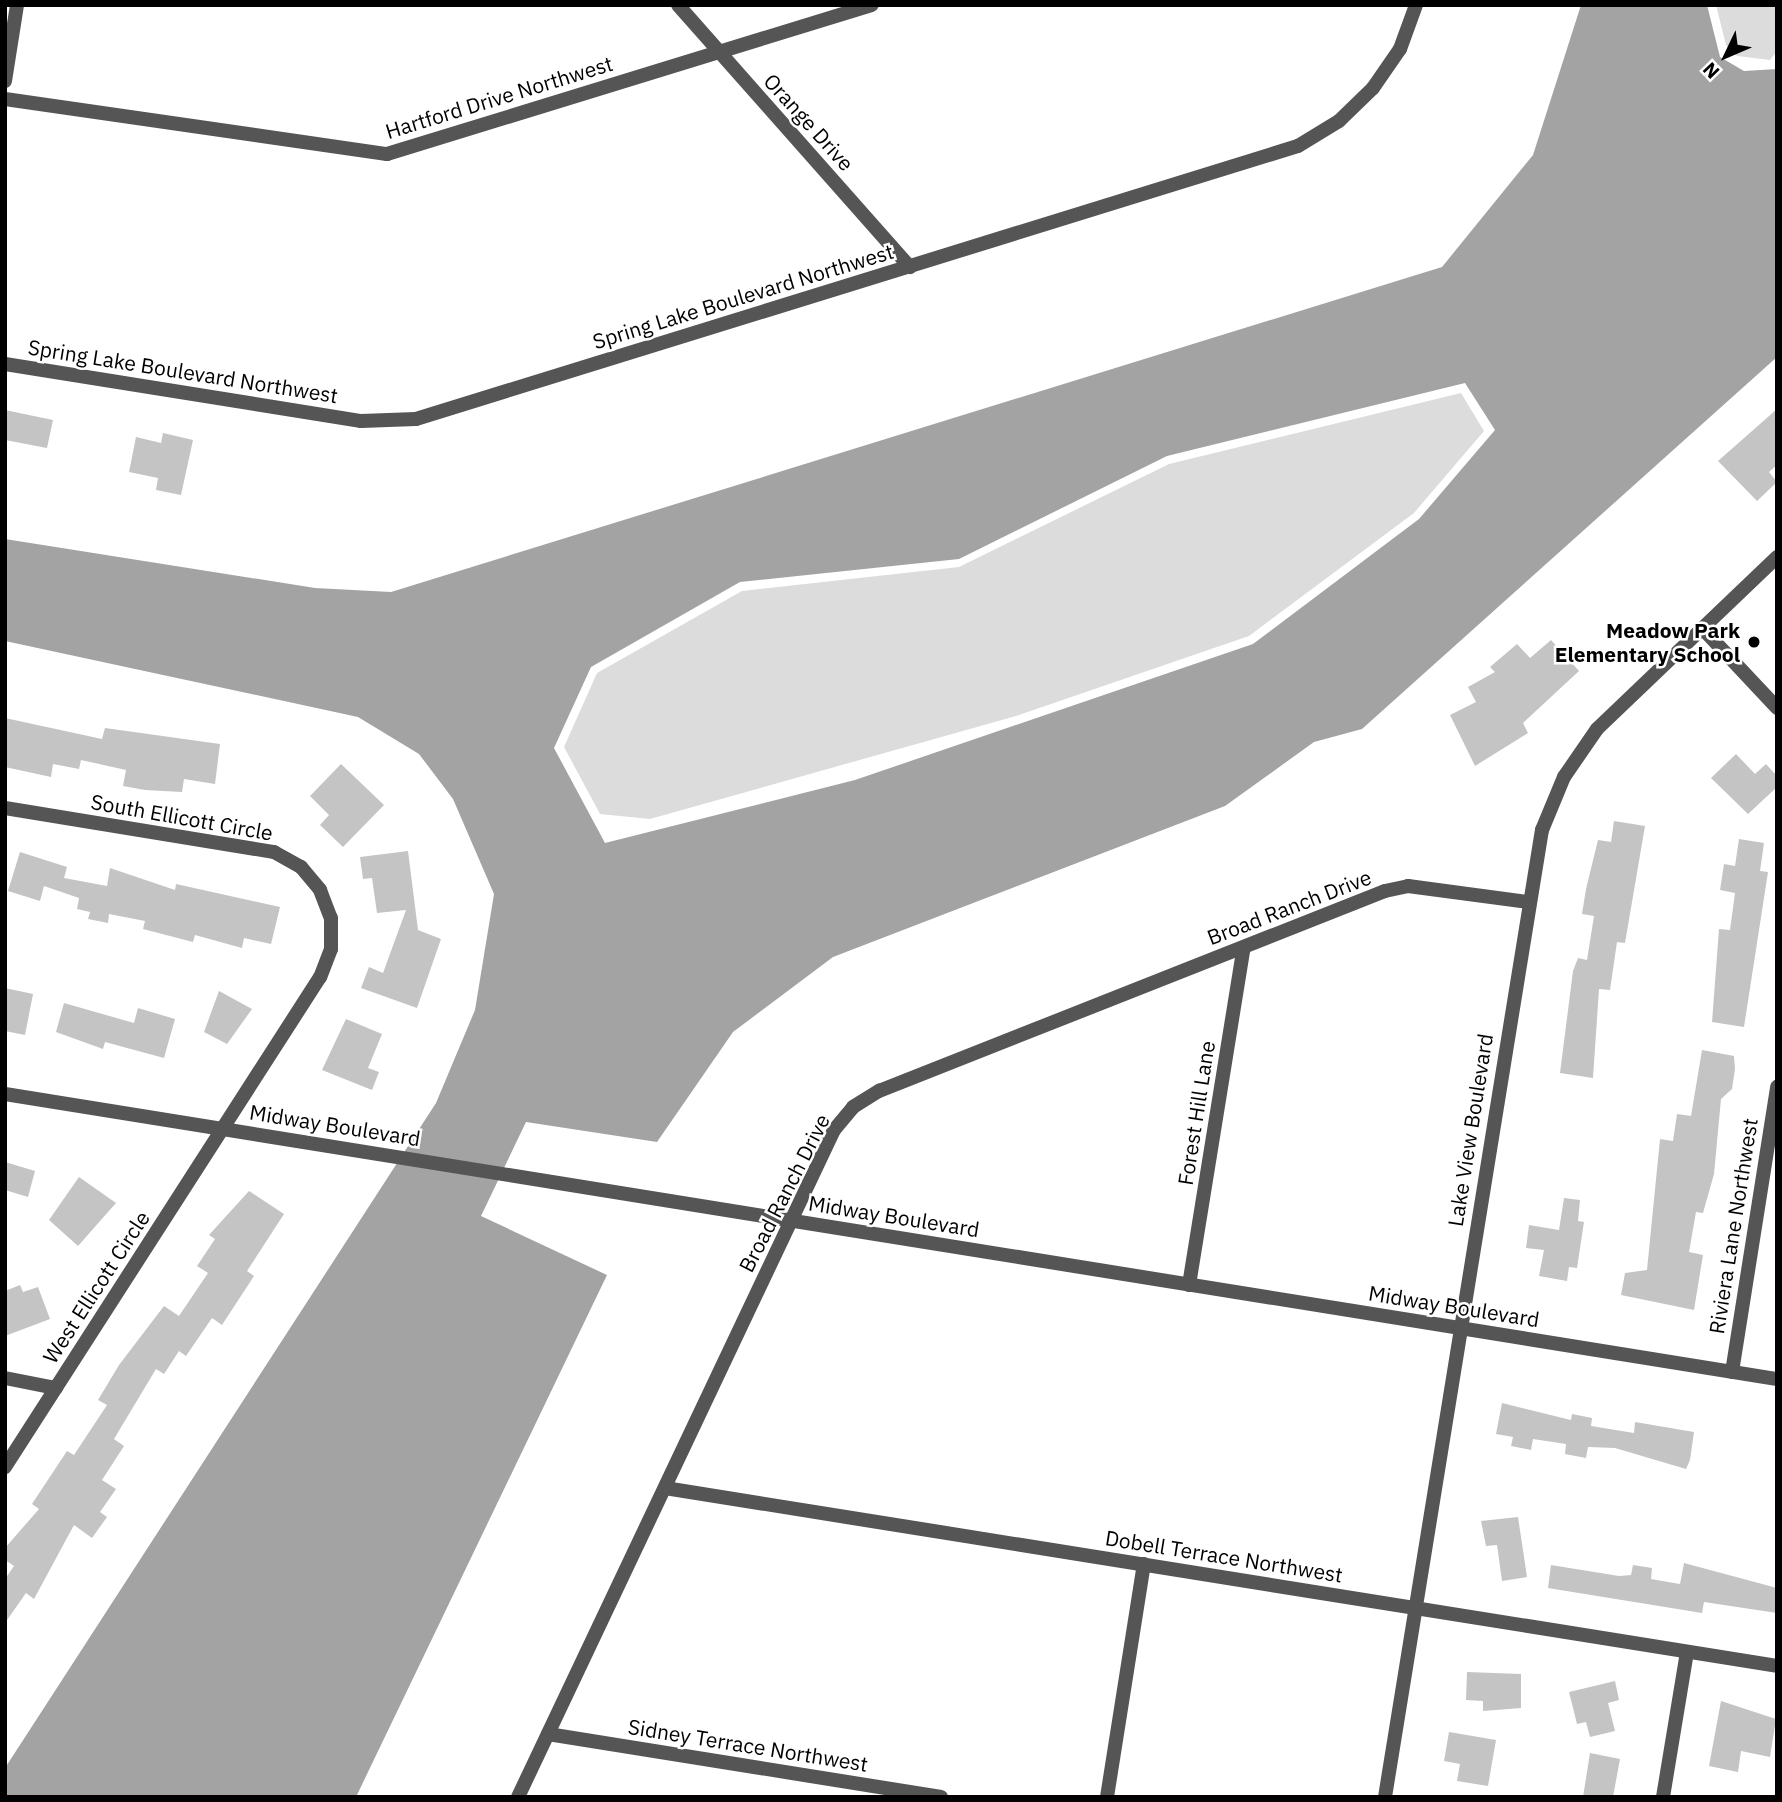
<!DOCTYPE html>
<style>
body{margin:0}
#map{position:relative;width:1782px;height:1802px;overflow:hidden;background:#fff;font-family:"IBM Plex Sans",sans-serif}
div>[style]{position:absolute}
.green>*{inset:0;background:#dcdcdc}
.water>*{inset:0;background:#a3a3a3}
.building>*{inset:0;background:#c4c4c4}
.minor>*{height:14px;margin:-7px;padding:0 7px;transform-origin:7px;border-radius:7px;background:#555}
.tertiary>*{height:14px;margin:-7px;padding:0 7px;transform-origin:7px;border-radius:7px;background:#555}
.dots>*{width:19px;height:19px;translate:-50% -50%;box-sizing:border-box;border:4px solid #fff;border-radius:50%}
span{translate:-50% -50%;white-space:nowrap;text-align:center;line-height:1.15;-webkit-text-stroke:5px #fff;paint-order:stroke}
.street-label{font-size:21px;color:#000}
.poi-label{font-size:21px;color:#000;font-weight:700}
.right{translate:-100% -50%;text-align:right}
.frame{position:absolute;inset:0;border:7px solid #000;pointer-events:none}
.north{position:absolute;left:1691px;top:21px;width:70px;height:70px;-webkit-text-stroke:5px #fff;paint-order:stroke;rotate:226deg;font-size:19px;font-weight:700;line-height:28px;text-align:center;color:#000}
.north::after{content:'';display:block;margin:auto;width:24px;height:32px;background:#000;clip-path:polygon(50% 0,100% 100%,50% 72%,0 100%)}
</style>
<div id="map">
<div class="green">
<i style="clip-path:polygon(1716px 5px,1777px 5px,1777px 51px,1770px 60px,1737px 56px,1726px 45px)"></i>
<i style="clip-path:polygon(1461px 393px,1484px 431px,1414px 513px,1249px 636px,1016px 716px,650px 819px,600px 814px,564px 747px,597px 673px,742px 591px,959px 567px,1169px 464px)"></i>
</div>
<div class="water">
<i style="clip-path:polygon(evenodd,1581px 5px,1707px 5px,1720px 57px,1744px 71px,1777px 69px,1777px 357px,1362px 729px,1314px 742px,1225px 806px,833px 957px,733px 1032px,657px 1142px,526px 1122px,481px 1216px,607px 1275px,356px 1797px,5px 1797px,5px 1768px,436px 1103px,475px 1010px,494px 894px,453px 799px,419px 754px,358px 717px,5px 641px,5px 539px,315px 588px,391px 592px,1442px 267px,1533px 155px,1581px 5px,1465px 383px,1495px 430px,1419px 519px,1253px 644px,855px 780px,605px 843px,554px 748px,591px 667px,740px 582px,959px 559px,1167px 456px,1465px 383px)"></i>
</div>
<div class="building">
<i style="clip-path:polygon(1777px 409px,1777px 465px,1769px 472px,1777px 482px,1757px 501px,1718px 461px)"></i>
<i style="clip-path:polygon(5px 410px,53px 420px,47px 448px,5px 440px)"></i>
<i style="clip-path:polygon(163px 433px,193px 440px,181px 495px,156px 490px,158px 478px,129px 472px,136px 437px,161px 443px)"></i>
<i style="clip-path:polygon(1551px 640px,1579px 671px,1523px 723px,1528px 733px,1475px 766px,1450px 715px,1476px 702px,1468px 687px,1495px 672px,1490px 667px,1517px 644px,1530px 658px)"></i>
<i style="clip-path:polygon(5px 718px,102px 739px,105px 728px,220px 744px,215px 784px,184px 779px,182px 792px,145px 790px,123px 786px,126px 770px,81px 760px,79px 769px,53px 764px,51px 777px,5px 767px)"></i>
<i style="clip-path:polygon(1736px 754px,1755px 774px,1766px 764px,1777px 776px,1777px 787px,1748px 814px,1711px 778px)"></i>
<i style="clip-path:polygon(341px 764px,384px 805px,343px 847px,320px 825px,329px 815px,310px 796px)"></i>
<i style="clip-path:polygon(1614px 821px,1645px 826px,1625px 943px,1617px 942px,1610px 990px,1599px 989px,1593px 1078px,1560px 1073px,1573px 971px,1578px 958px,1587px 960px,1594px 916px,1582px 914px,1586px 889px,1598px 840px,1611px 842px)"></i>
<i style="clip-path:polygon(1739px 839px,1764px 843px,1760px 871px,1768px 872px,1744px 1027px,1712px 1022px,1719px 929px,1730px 930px,1735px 893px,1720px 890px,1724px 864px,1735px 866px)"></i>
<i style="clip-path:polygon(408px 851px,418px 930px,441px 939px,417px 1008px,361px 988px,369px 967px,383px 973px,406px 910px,377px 913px,372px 878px,363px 879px,360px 857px)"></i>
<i style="clip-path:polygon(20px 852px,67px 867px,64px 878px,107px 886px,110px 868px,175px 890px,176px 884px,280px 907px,271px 944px,244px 938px,242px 948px,195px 935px,193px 942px,143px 929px,145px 921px,109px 914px,108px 923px,88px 919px,90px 912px,77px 909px,79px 898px,44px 886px,40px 901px,8px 891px)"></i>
<i style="clip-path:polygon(5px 988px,33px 994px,25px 1035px,5px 1031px)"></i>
<i style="clip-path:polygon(219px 991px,252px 1009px,227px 1044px,204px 1032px)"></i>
<i style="clip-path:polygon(64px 1003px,134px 1023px,138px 1008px,175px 1019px,164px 1058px,105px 1042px,103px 1049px,56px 1032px)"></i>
<i style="clip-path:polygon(346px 1019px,382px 1034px,368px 1068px,379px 1072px,372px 1090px,322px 1070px)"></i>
<i style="clip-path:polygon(1702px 1050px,1734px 1056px,1735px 1069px,1732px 1089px,1721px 1099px,1714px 1174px,1703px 1213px,1696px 1212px,1689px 1252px,1703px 1255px,1694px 1310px,1621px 1295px,1625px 1273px,1647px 1270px,1660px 1139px,1673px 1141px,1677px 1114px,1691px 1116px)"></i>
<i style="clip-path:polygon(5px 1162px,35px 1171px,28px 1197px,5px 1190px)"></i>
<i style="clip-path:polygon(79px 1177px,116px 1203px,78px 1246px,49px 1220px)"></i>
<i style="clip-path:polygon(249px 1191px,284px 1214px,247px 1271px,254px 1276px,222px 1325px,212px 1318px,186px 1356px,179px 1351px,164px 1374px,156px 1369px,114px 1439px,124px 1446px,102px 1480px,116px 1489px,100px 1512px,107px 1517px,92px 1538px,74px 1525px,34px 1599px,26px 1593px,5px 1623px,5px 1579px,14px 1566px,5px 1560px,5px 1548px,39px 1509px,32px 1504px,67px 1451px,74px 1455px,107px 1405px,98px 1400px,119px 1365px,164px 1306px,179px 1316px,208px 1273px,197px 1266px,215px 1239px,209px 1235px)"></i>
<i style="clip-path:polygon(1564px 1198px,1580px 1200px,1578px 1221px,1584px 1222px,1577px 1268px,1569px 1267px,1567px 1281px,1539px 1276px,1544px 1250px,1526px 1248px,1529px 1225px,1559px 1230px)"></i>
<i style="clip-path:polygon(20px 1285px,23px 1292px,38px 1287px,50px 1319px,5px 1336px,5px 1291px)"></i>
<i style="clip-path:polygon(1502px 1403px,1571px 1420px,1572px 1414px,1592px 1418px,1591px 1426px,1634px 1433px,1635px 1422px,1694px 1432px,1690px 1460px,1686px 1469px,1615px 1448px,1588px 1447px,1586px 1458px,1565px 1454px,1566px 1444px,1533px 1439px,1531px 1450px,1511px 1446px,1513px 1437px,1496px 1434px)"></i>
<i style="clip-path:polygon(1518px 1517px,1527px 1577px,1502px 1581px,1497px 1545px,1486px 1546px,1481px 1521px)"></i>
<i style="clip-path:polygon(1684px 1563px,1777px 1588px,1777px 1613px,1704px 1602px,1702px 1613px,1548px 1588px,1551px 1565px,1619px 1576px,1631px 1575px,1633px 1565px,1652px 1568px,1651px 1579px,1680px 1584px)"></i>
<i style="clip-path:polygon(1467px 1672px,1521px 1674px,1521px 1708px,1483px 1711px,1483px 1701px,1466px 1700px)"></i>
<i style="clip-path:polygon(1615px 1681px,1619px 1700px,1608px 1703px,1615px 1731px,1590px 1737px,1586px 1722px,1577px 1724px,1569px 1692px)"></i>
<i style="clip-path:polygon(1721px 1701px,1776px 1719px,1770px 1757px,1741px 1751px,1738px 1772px,1709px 1766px)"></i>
<i style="clip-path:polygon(1449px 1732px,1496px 1740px,1488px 1786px,1457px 1781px,1460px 1764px,1444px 1761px)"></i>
<i style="clip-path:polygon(1590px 1753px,1620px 1759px,1613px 1797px,1583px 1797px)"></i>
</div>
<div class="minor">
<i style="left:678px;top:5px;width:350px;rotate:48.5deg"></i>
<i style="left:5px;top:81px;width:77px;rotate:-81deg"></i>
<i style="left:5px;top:99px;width:386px;rotate:8.2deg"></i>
<i style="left:387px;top:154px;width:507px;rotate:-17.08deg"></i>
<i style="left:5px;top:364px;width:361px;rotate:9.1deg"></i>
<i style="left:361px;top:421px;width:55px;rotate:-2.1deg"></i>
<i style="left:416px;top:419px;width:923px;rotate:-17.2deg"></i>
<i style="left:1298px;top:146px;width:48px;rotate:-31.4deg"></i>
<i style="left:1339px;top:121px;width:47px;rotate:-44.1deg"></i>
<i style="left:1373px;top:88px;width:47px;rotate:-55.3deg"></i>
<i style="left:1400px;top:49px;width:47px;rotate:-70deg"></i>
<i style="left:1702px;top:628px;width:110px;rotate:46.8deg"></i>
<i style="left:5px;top:808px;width:273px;rotate:9.3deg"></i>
<i style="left:274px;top:852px;width:31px;rotate:29deg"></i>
<i style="left:301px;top:867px;width:30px;rotate:50deg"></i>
<i style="left:320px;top:890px;width:30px;rotate:69deg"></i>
<i style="left:331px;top:918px;width:31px;rotate:90deg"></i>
<i style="left:331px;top:949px;width:30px;rotate:111deg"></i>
<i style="left:320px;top:977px;width:583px;rotate:122.74deg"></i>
<i style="left:1189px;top:1285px;width:342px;rotate:-80.8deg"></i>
<i style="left:1732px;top:1372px;width:289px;rotate:-81deg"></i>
<i style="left:5px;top:1378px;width:52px;rotate:11.1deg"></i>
<i style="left:665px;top:1488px;width:1126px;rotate:9.09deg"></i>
<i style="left:548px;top:1734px;width:398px;rotate:9.1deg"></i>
<i style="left:518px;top:1797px;width:738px;rotate:-64.65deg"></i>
<i style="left:834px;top:1130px;width:30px;rotate:-50deg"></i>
<i style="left:853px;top:1107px;width:31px;rotate:-32deg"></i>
<i style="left:879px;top:1091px;width:544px;rotate:-21.57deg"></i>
<i style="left:1385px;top:891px;width:24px;rotate:-12deg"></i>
<i style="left:1408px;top:886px;width:121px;rotate:7.6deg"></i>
<i style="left:1107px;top:1797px;width:236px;rotate:-81deg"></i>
<i style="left:1663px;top:1797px;width:147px;rotate:-80.6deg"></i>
</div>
<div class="tertiary">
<i style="left:5px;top:1094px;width:1795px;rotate:9.14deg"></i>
<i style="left:1385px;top:1797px;width:980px;rotate:-80.78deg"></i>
<i style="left:1542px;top:830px;width:57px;rotate:-67.5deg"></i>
<i style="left:1564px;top:777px;width:58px;rotate:-55.5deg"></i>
<i style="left:1597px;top:729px;width:249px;rotate:-43.7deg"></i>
</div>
<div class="dots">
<i style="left:1754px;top:642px;background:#000"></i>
</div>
<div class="street-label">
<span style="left:499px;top:97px;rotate:-17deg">Hartford Drive Northwest</span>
<span style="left:809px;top:122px;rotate:48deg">Orange Drive</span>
<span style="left:743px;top:296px;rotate:-17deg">Spring Lake Boulevard Northwest</span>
<span style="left:183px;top:371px;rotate:9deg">Spring Lake Boulevard Northwest</span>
<span style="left:182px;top:817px;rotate:10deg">South Ellicott Circle</span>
<span style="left:1289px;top:907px;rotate:-21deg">Broad Ranch Drive</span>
<span style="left:1196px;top:1113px;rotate:-81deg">Forest Hill Lane</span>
<span style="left:335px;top:1125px;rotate:9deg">Midway Boulevard</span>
<span style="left:1470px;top:1130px;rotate:-81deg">Lake View Boulevard</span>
<span style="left:784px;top:1193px;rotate:-63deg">Broad Ranch Drive</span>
<span style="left:894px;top:1216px;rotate:9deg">Midway Boulevard</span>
<span style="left:1733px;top:1226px;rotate:-81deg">Riviera Lane Northwest</span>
<span style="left:96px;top:1287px;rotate:-57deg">West Ellicott Circle</span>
<span style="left:1454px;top:1306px;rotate:9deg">Midway Boulevard</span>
<span style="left:1224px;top:1556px;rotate:9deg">Dobell Terrace Northwest</span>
<span style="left:748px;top:1745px;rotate:9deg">Sidney Terrace Northwest</span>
</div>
<div class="poi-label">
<span class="right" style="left:1740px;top:642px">Meadow Park<br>Elementary School</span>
</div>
<div class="frame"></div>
<div class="north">N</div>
</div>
